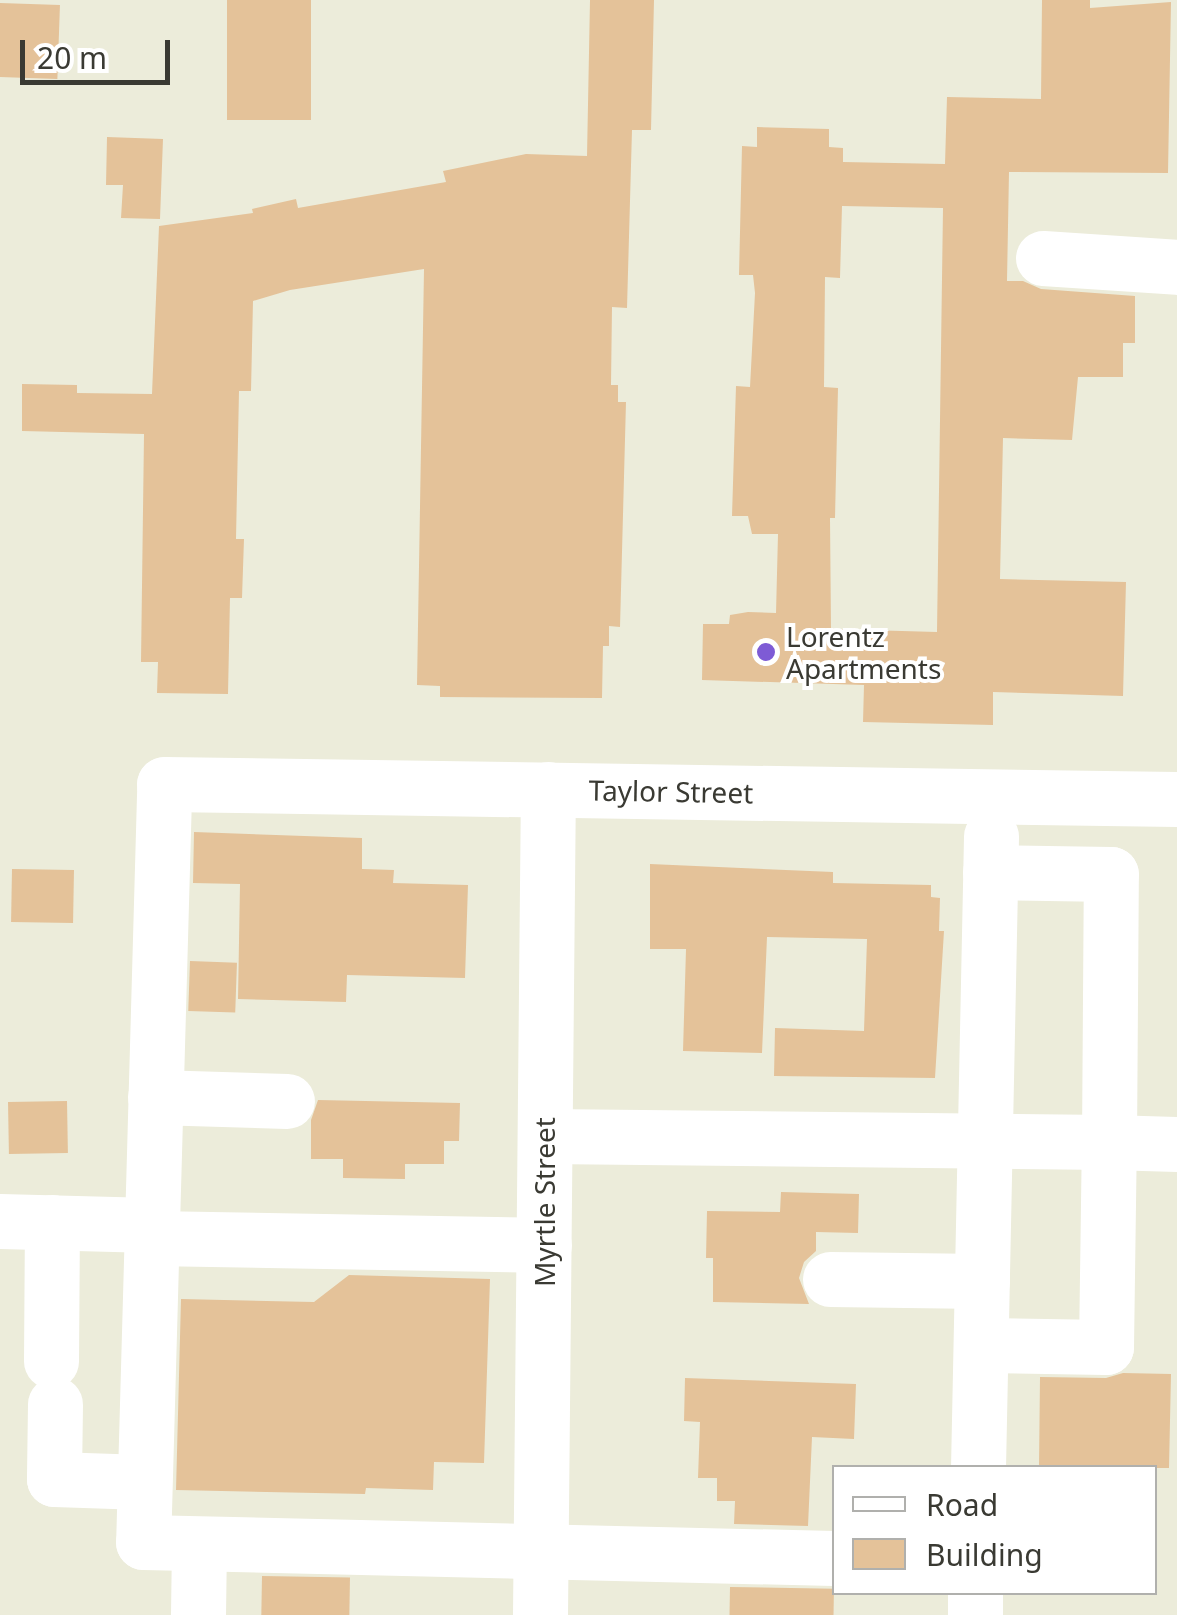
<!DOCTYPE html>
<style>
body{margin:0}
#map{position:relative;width:1177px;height:1615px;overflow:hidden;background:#ececda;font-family:"Noto Sans",sans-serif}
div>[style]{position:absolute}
.building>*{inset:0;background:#e4c299;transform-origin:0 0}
.minor>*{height:55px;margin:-27.5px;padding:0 27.5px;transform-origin:27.5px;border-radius:27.5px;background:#fff}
.dots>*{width:28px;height:28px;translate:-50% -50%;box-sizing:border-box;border:5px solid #fff;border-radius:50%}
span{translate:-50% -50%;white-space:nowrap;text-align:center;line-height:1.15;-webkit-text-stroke:8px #fff;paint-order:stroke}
.poi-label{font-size:28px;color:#3a3a33}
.left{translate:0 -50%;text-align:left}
.street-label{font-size:28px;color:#3a3a33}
.legend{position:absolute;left:832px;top:1465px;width:325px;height:130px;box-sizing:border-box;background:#fff;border:2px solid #b0b0ad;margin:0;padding:12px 18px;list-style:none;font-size:30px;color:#3a3a33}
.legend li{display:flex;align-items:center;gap:20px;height:50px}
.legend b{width:50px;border:2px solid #b0b0ad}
.scale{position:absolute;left:20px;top:40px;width:150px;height:45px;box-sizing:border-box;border:5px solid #3a3a33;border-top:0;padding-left:12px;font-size:30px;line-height:35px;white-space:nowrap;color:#3a3a33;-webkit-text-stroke:8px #fff;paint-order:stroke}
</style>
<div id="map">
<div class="building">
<i style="left:227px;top:0;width:84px;height:120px"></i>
<i style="clip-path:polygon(590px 0,654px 0,651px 130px,632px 130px,627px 308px,612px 307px,611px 385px,618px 385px,618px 402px,626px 402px,620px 627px,609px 626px,609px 646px,603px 646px,602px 698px,440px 697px,440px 686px,417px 685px,424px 269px,290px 290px,253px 301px,251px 391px,239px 391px,236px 539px,244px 539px,242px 598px,230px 598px,228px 694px,157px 693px,158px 662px,141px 662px,144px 434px,22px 431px,22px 384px,77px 385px,77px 393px,152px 394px,159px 226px,253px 213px,252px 209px,296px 199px,298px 208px,446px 182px,443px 171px,526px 154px,587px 156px)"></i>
<i style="clip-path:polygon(evenodd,1042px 0,1090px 0,1090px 8px,1171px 2px,1168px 173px,1009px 172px,1007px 281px,1023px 281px,1041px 289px,1135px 296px,1135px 343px,1123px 343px,1123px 377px,1078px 377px,1072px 440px,1003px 438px,1000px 579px,1126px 582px,1123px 696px,993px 692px,993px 725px,863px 722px,864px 685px,702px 680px,703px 624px,729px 624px,730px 615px,748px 612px,776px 613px,778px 534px,752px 534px,748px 516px,732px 516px,736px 386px,750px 387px,755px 293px,753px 275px,739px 275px,742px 146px,757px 147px,757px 127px,829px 129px,829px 147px,843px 148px,843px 162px,945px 164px,947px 97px,1041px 99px,1042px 0,842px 206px,943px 208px,937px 632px,831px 629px,830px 518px,835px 518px,838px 388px,824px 387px,825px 277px,840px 278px,842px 206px)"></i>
<i style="left:0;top:3px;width:60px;height:74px;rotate:2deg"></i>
<i style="clip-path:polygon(107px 137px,163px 139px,160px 219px,121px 218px,123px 185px,106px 185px)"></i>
<i style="clip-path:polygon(194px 832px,362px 838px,362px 869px,394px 870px,393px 883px,468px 885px,465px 978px,347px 975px,346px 1002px,238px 999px,240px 884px,193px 883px)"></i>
<i style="clip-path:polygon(650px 864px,833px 872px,833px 883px,931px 885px,931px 897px,940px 898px,939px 931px,944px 931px,935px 1078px,774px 1076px,775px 1028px,864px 1031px,867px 939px,767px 937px,762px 1053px,683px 1051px,686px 949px,650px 949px)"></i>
<i style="left:12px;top:869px;width:62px;height:53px;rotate:1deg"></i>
<i style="left:190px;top:961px;width:47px;height:50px;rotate:2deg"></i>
<i style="clip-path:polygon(318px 1100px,460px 1103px,459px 1141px,444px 1141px,444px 1164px,405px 1164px,405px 1179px,343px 1178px,343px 1159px,311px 1159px,311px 1120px)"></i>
<i style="left:67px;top:1101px;width:52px;height:59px;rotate:89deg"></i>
<i style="clip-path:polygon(781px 1192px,859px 1194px,858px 1233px,816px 1232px,816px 1251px,804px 1262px,799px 1278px,809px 1304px,713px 1302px,713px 1258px,706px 1258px,707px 1211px,780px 1212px)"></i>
<i style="clip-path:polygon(349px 1275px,490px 1279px,484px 1463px,434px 1462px,433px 1490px,366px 1488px,365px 1494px,176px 1490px,181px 1299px,314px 1302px)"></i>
<i style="clip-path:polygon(1123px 1373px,1171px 1374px,1169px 1468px,1039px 1468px,1040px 1377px,1106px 1378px)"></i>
<i style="clip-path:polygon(685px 1378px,856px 1384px,854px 1439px,812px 1437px,808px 1526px,734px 1524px,735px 1501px,717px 1501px,717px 1478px,698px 1478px,700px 1422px,684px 1421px)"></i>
<i style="left:262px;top:1576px;width:88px;height:39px;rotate:1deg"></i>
<i style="left:730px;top:1587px;width:104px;height:28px;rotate:1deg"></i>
</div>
<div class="minor">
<i style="left:1043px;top:258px;width:134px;rotate:3.8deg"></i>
<i style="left:155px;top:1097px;width:132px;rotate:1.7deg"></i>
<i style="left:545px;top:1136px;width:564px;rotate:0.61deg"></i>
<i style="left:1109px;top:1142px;width:268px;rotate:-89.6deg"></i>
<i style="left:1111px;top:874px;width:121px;rotate:-179.1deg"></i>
<i style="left:0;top:1221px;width:152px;rotate:1.5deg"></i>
<i style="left:152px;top:1225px;width:317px;rotate:91.6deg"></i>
<i style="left:143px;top:1542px;width:691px;rotate:1.33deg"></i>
<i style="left:152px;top:1225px;width:441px;rotate:-88.4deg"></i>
<i style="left:164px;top:784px;width:1013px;rotate:0.85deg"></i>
<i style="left:151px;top:1238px;width:393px;rotate:1deg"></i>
<i style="left:830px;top:1279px;width:152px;rotate:0.8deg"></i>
<i style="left:981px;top:1345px;width:125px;rotate:0.9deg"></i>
<i style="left:1106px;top:1347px;width:205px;rotate:-89.2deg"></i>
<i style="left:1109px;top:1142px;width:68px;rotate:1.7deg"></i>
<i style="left:51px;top:1361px;width:139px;rotate:-89.6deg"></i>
<i style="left:55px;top:1404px;width:75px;rotate:90.8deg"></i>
<i style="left:54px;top:1479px;width:90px;rotate:1.9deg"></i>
<i style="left:978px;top:1468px;width:632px;rotate:-88.82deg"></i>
<i style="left:198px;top:1615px;width:71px;rotate:-89.2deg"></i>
<i style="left:540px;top:1615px;width:826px;rotate:-89.45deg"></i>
<i style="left:975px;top:1615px;width:23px;rotate:-90deg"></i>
</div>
<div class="dots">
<i style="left:766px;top:652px;background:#7e5bd5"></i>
</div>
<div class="poi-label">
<span class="left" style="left:786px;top:652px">Lorentz<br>Apartments</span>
</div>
<div class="street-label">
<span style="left:671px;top:791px;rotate:1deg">Taylor Street</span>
<span style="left:544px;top:1202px;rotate:-90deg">Myrtle Street</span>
</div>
<ul class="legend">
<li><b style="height:12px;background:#fff"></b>Road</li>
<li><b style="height:28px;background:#e4c299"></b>Building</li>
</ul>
<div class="scale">20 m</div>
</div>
